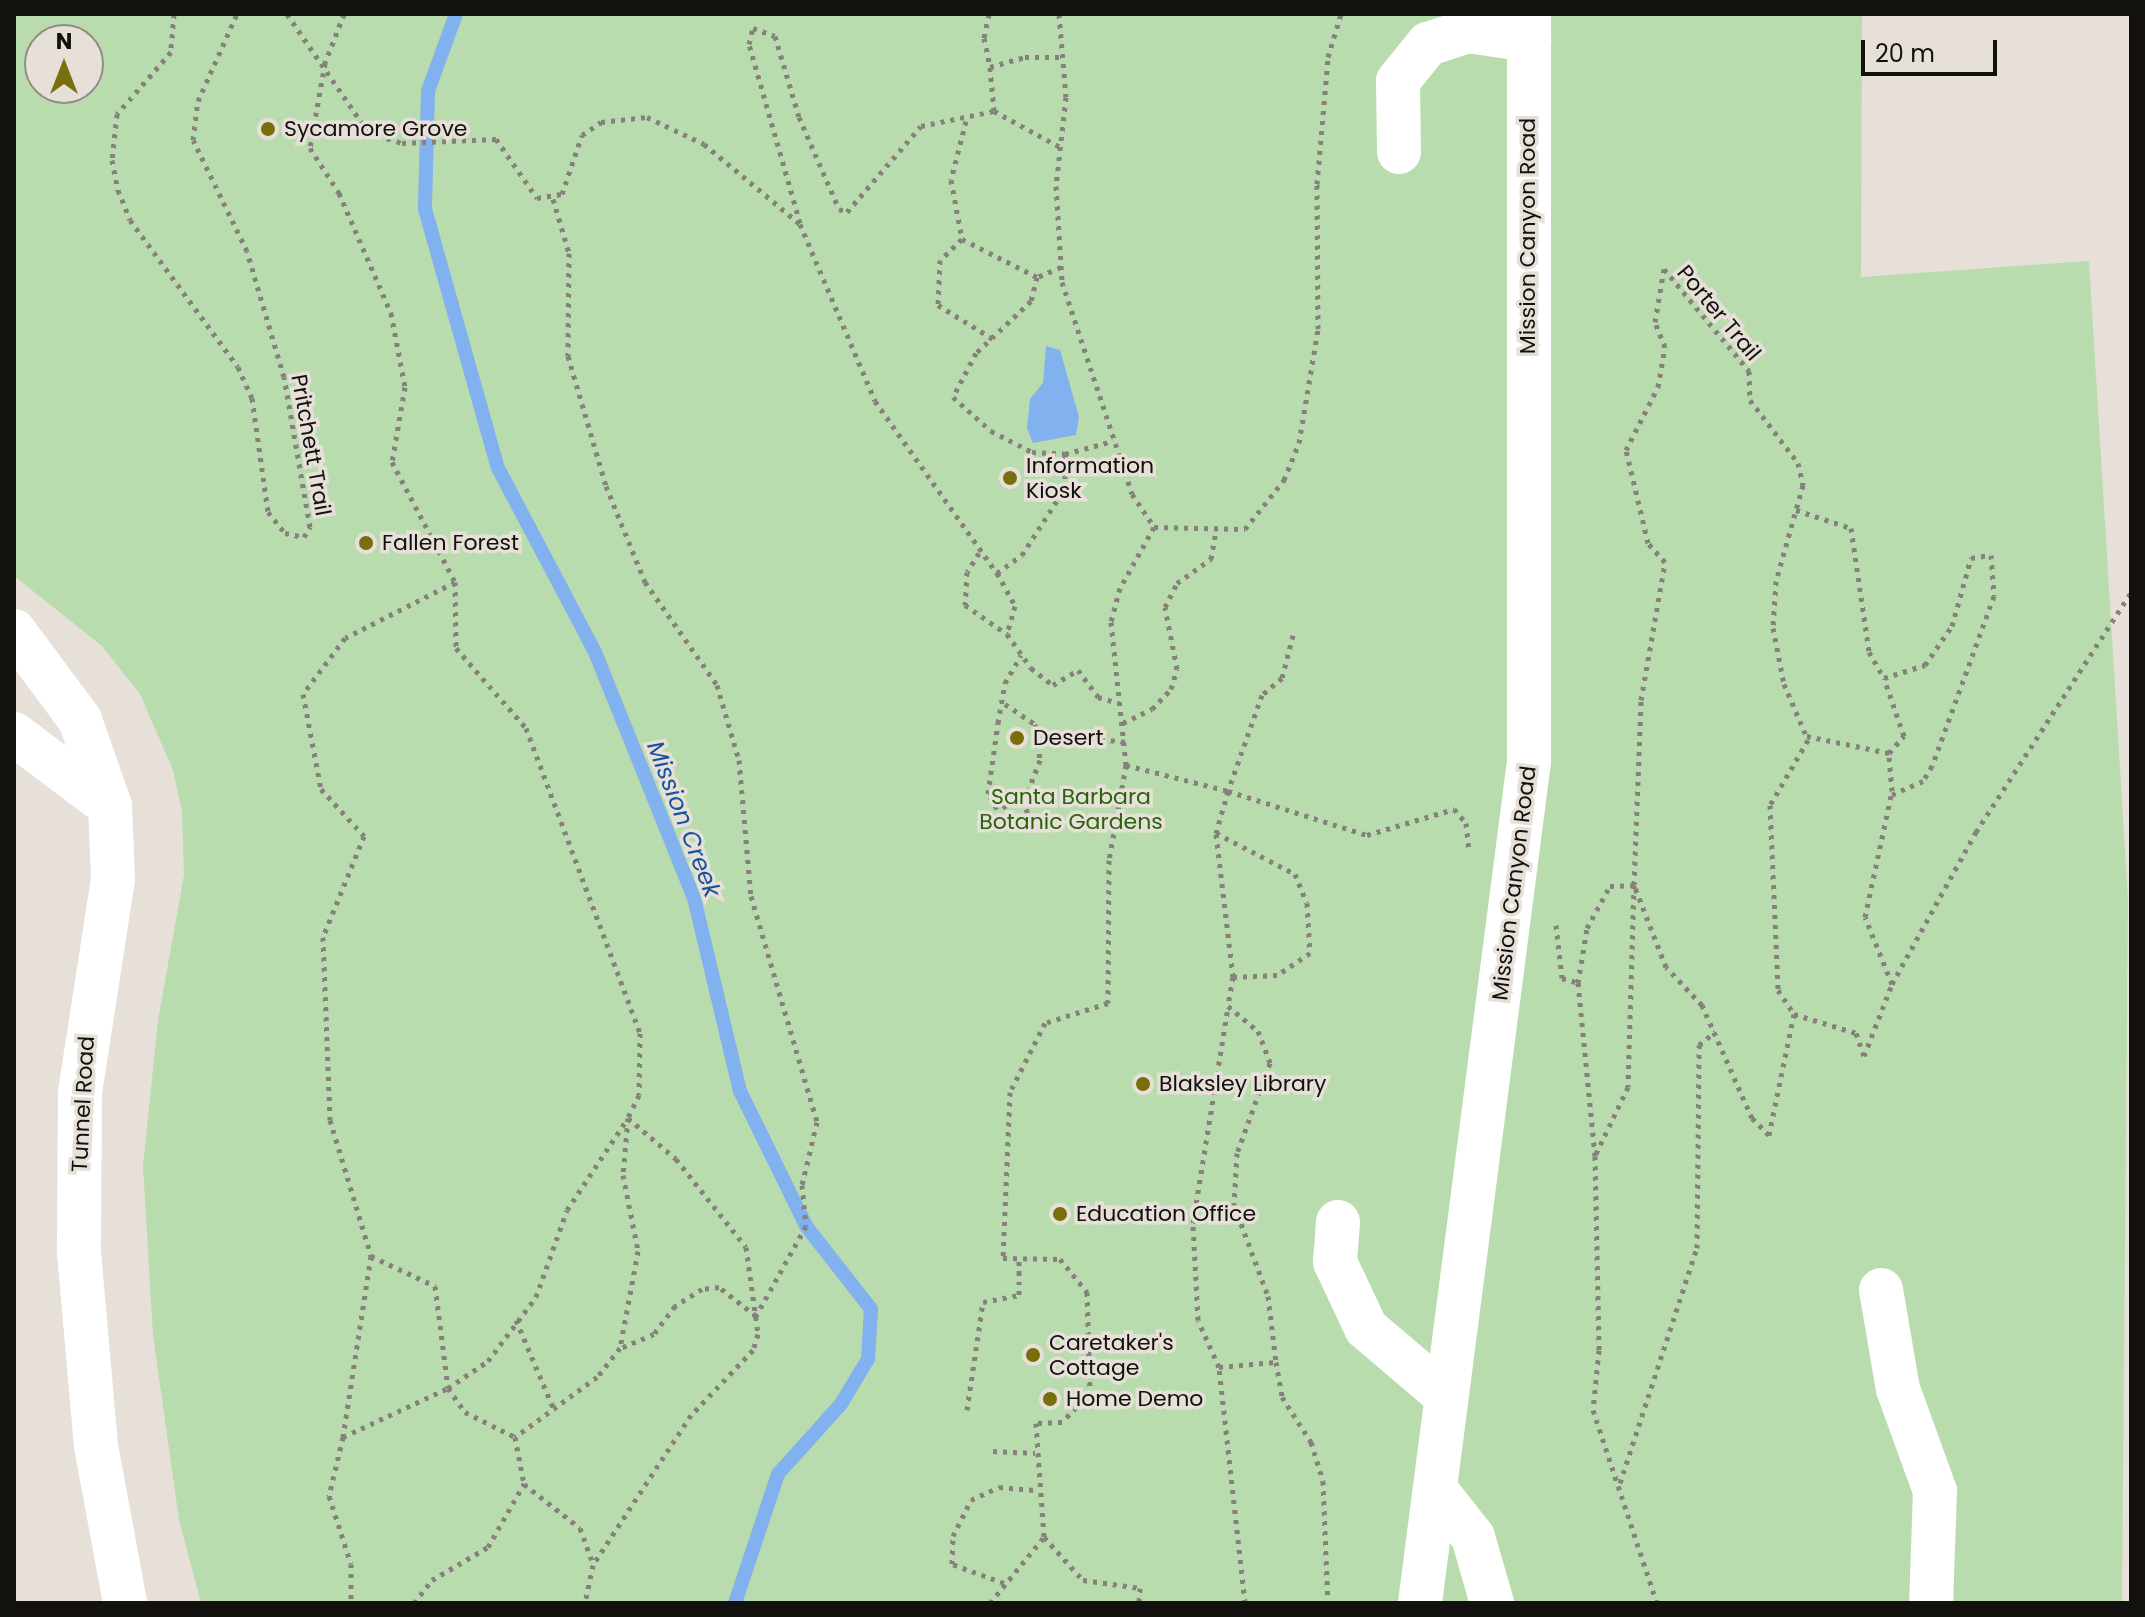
<!DOCTYPE html>
<style>
body{margin:0}
#map{position:relative;width:2145px;height:1617px;overflow:hidden;background:#e7e0d9;font-family:Poppins,sans-serif}
div>[style]{position:absolute}
.green>*{inset:0;background:#b8dcad}
.water>*{inset:0;background:#82b1ef}
.stream>*{height:14px;margin:-7px;padding:0 7px;transform-origin:7px;border-radius:7px;background:#82b1ef}
.path>*{height:5px;margin-top:-2.5px;transform-origin:0;background:repeating-linear-gradient(90deg,#86817c 0 4px,transparent 0 10px)}
.minor>*{height:44px;margin:-22px;padding:0 22px;transform-origin:22px;border-radius:22px;background:#fff}
.dots>*{width:22px;height:22px;translate:-50% -50%;box-sizing:border-box;border:4px solid #e7e0d9;border-radius:50%}
span{translate:-50% -50%;white-space:nowrap;text-align:center;line-height:1.15;-webkit-text-stroke:7px #e7e0d9;paint-order:stroke}
.poi-label{font-size:22px;color:#13110e}
.left{translate:0 -50%;text-align:left}
.street-label{font-size:22px;color:#13110e}
.park-label{font-size:22px;color:#286509}
.water-label{font-size:24px;color:#17539d;font-style:italic}
.frame{position:absolute;inset:0;border:16px solid #13110e;pointer-events:none}
.north{position:absolute;left:24px;top:24px;width:80px;height:80px;box-sizing:border-box;background:#e7e0d9;border:2px solid #928d88;border-radius:50%;rotate:0deg;font-size:22px;font-weight:700;line-height:32px;text-align:center;color:#13110e}
.north::after{content:'';display:block;margin:auto;width:28px;height:36px;background:#796e0c;clip-path:polygon(50% 0,100% 100%,50% 72%,0 100%)}
.scale{position:absolute;left:1861px;top:40px;width:136px;height:36px;box-sizing:border-box;border:4px solid #13110e;border-top:0;padding-left:10px;font-size:24px;line-height:28px;white-space:nowrap;color:#13110e;-webkit-text-stroke:6px #e7e0d9;paint-order:stroke}
</style>
<div id="map">
<div class="green">
<i style="clip-path:polygon(evenodd,14px 14px,1862px 14px,1861px 277px,2089px 261px,2128px 899px,2122px 1603px,201px 1603px,179px 1520px,153px 1335px,143px 1166px,158px 1020px,184px 875px,182px 812px,173px 770px,140px 694px,102px 646px,14px 576px,14px 14px,40px 40px,88px 40px,88px 88px,40px 88px,40px 40px)"></i>
</div>
<div class="water">
<i style="clip-path:polygon(1046px 346px,1060px 350px,1079px 417px,1076px 435px,1033px 443px,1027px 428px,1030px 399px,1043px 383px)"></i>
</div>
<div class="stream">
<i style="left:456px;top:14px;width:82px;rotate:110deg"></i>
<i style="left:428px;top:91px;width:118px;rotate:91.5deg"></i>
<i style="left:425px;top:209px;width:269px;rotate:74.3deg"></i>
<i style="left:498px;top:468px;width:208px;rotate:62.2deg"></i>
<i style="left:595px;top:652px;width:265px;rotate:68.1deg"></i>
<i style="left:694px;top:898px;width:198px;rotate:76.6deg"></i>
<i style="left:740px;top:1091px;width:150px;rotate:63.9deg"></i>
<i style="left:806px;top:1226px;width:105px;rotate:51.9deg"></i>
<i style="left:871px;top:1309px;width:50px;rotate:93.4deg"></i>
<i style="left:868px;top:1359px;width:52px;rotate:121deg"></i>
<i style="left:841px;top:1404px;width:94px;rotate:132deg"></i>
<i style="left:778px;top:1474px;width:136px;rotate:108.4deg"></i>
</div>
<div class="path">
<i style="left:174px;top:14px;width:38px;rotate:95deg"></i>
<i style="left:171px;top:52px;width:82px;rotate:131.1deg"></i>
<i style="left:117px;top:114px;width:46px;rotate:96.2deg"></i>
<i style="left:112px;top:160px;width:31px;rotate:79deg"></i>
<i style="left:118px;top:190px;width:32px;rotate:68deg"></i>
<i style="left:130px;top:220px;width:182px;rotate:53.7deg"></i>
<i style="left:238px;top:367px;width:34px;rotate:66deg"></i>
<i style="left:252px;top:398px;width:115px;rotate:82deg"></i>
<i style="left:268px;top:512px;width:27px;rotate:51deg"></i>
<i style="left:285px;top:533px;width:19px;rotate:12deg"></i>
<i style="left:304px;top:537px;width:12px;rotate:-59deg"></i>
<i style="left:310px;top:527px;width:152px;rotate:-99.8deg"></i>
<i style="left:284px;top:377px;width:131px;rotate:-106.4deg"></i>
<i style="left:247px;top:251px;width:123px;rotate:-115.9deg"></i>
<i style="left:193px;top:140px;width:39px;rotate:-83deg"></i>
<i style="left:198px;top:101px;width:95px;rotate:-65.9deg"></i>
<i style="left:287px;top:14px;width:143px;rotate:55.5deg"></i>
<i style="left:368px;top:132px;width:36px;rotate:18deg"></i>
<i style="left:402px;top:143px;width:94px;rotate:-2.4deg"></i>
<i style="left:496px;top:139px;width:72px;rotate:55.2deg"></i>
<i style="left:537px;top:198px;width:25px;rotate:-9deg"></i>
<i style="left:562px;top:194px;width:62px;rotate:-71.3deg"></i>
<i style="left:582px;top:135px;width:23px;rotate:-34deg"></i>
<i style="left:601px;top:122px;width:46px;rotate:-6.2deg"></i>
<i style="left:647px;top:117px;width:63px;rotate:25.3deg"></i>
<i style="left:704px;top:144px;width:125px;rotate:39.8deg"></i>
<i style="left:800px;top:224px;width:192px;rotate:67deg"></i>
<i style="left:875px;top:401px;width:211px;rotate:54.7deg"></i>
<i style="left:997px;top:573px;width:31px;rotate:-36deg"></i>
<i style="left:1022px;top:555px;width:80px;rotate:-57.3deg"></i>
<i style="left:1065px;top:488px;width:34px;rotate:-90deg"></i>
<i style="left:344px;top:14px;width:53px;rotate:111.2deg"></i>
<i style="left:325px;top:63px;width:86px;rotate:100deg"></i>
<i style="left:310px;top:148px;width:54px;rotate:57.2deg"></i>
<i style="left:339px;top:193px;width:131px;rotate:66.6deg"></i>
<i style="left:391px;top:313px;width:75px;rotate:79.3deg"></i>
<i style="left:405px;top:387px;width:76px;rotate:99.8deg"></i>
<i style="left:392px;top:462px;width:136px;rotate:62.3deg"></i>
<i style="left:455px;top:582px;width:66px;rotate:89.1deg"></i>
<i style="left:456px;top:648px;width:106px;rotate:48.8deg"></i>
<i style="left:526px;top:728px;width:326px;rotate:69.5deg"></i>
<i style="left:640px;top:1033px;width:62px;rotate:90.9deg"></i>
<i style="left:639px;top:1095px;width:25px;rotate:116deg"></i>
<i style="left:628px;top:1118px;width:57px;rotate:95deg"></i>
<i style="left:623px;top:1175px;width:77px;rotate:78.8deg"></i>
<i style="left:638px;top:1251px;width:99px;rotate:100.5deg"></i>
<i style="left:620px;top:1348px;width:37px;rotate:128deg"></i>
<i style="left:597px;top:1377px;width:102px;rotate:143.8deg"></i>
<i style="left:515px;top:1437px;width:48px;rotate:79.2deg"></i>
<i style="left:989px;top:14px;width:25px;rotate:102deg"></i>
<i style="left:984px;top:38px;width:30px;rotate:78deg"></i>
<i style="left:1059px;top:14px;width:83px;rotate:85.2deg"></i>
<i style="left:1066px;top:97px;width:90px;rotate:96.4deg"></i>
<i style="left:1056px;top:186px;width:96px;rotate:86.4deg"></i>
<i style="left:1062px;top:282px;width:223px;rotate:71.7deg"></i>
<i style="left:1132px;top:494px;width:40px;rotate:56deg"></i>
<i style="left:994px;top:111px;width:75px;rotate:28.6deg"></i>
<i style="left:966px;top:121px;width:61px;rotate:104.3deg"></i>
<i style="left:951px;top:180px;width:60px;rotate:79.4deg"></i>
<i style="left:962px;top:239px;width:84px;rotate:26.9deg"></i>
<i style="left:553px;top:199px;width:56px;rotate:73.5deg"></i>
<i style="left:569px;top:253px;width:103px;rotate:90.6deg"></i>
<i style="left:568px;top:356px;width:135px;rotate:73.7deg"></i>
<i style="left:606px;top:486px;width:104px;rotate:67.9deg"></i>
<i style="left:645px;top:582px;width:126px;rotate:55deg"></i>
<i style="left:717px;top:685px;width:78px;rotate:73.7deg"></i>
<i style="left:739px;top:760px;width:137px;rotate:85deg"></i>
<i style="left:751px;top:896px;width:235px;rotate:73.7deg"></i>
<i style="left:817px;top:1122px;width:65px;rotate:103.4deg"></i>
<i style="left:802px;top:1185px;width:41px;rotate:84.4deg"></i>
<i style="left:806px;top:1226px;width:103px;rotate:119.1deg"></i>
<i style="left:756px;top:1316px;width:47px;rotate:-141.9deg"></i>
<i style="left:719px;top:1287px;width:17px;rotate:173deg"></i>
<i style="left:702px;top:1289px;width:32px;rotate:148deg"></i>
<i style="left:675px;top:1306px;width:35px;rotate:127deg"></i>
<i style="left:654px;top:1334px;width:36px;rotate:157deg"></i>
<i style="left:800px;top:223px;width:186px;rotate:-105.9deg"></i>
<i style="left:749px;top:44px;width:16px;rotate:-76deg"></i>
<i style="left:753px;top:28px;width:23px;rotate:20deg"></i>
<i style="left:775px;top:36px;width:84px;rotate:73.5deg"></i>
<i style="left:799px;top:117px;width:100px;rotate:66.5deg"></i>
<i style="left:839px;top:209px;width:9px;rotate:21deg"></i>
<i style="left:847px;top:212px;width:113px;rotate:-49.3deg"></i>
<i style="left:921px;top:126px;width:75px;rotate:-11.6deg"></i>
<i style="left:994px;top:111px;width:44px;rotate:-95.2deg"></i>
<i style="left:990px;top:67px;width:36px;rotate:-16deg"></i>
<i style="left:1025px;top:57px;width:40px"></i>
<i style="left:962px;top:239px;width:30px;rotate:136deg"></i>
<i style="left:940px;top:260px;width:45px;rotate:92.5deg"></i>
<i style="left:938px;top:305px;width:67px;rotate:31.6deg"></i>
<i style="left:1061px;top:267px;width:26px;rotate:157deg"></i>
<i style="left:1037px;top:277px;width:25px;rotate:104deg"></i>
<i style="left:1031px;top:301px;width:76px;rotate:136.6deg"></i>
<i style="left:976px;top:353px;width:50px;rotate:117.6deg"></i>
<i style="left:953px;top:397px;width:51px;rotate:41.8deg"></i>
<i style="left:991px;top:431px;width:46px;rotate:27.1deg"></i>
<i style="left:1032px;top:452px;width:33px;rotate:3deg"></i>
<i style="left:1065px;top:454px;width:50px;rotate:-15.2deg"></i>
<i style="left:1796px;top:510px;width:58px;rotate:18.1deg"></i>
<i style="left:1851px;top:528px;width:125px;rotate:81.7deg"></i>
<i style="left:1869px;top:652px;width:30px;rotate:60deg"></i>
<i style="left:1154px;top:527px;width:70px;rotate:119.1deg"></i>
<i style="left:1120px;top:588px;width:35px;rotate:105deg"></i>
<i style="left:1111px;top:622px;width:144px;rotate:84deg"></i>
<i style="left:1126px;top:765px;width:105px;rotate:14.3deg"></i>
<i style="left:1228px;top:791px;width:44px;rotate:105.9deg"></i>
<i style="left:1216px;top:833px;width:89px;rotate:27.4deg"></i>
<i style="left:1295px;top:874px;width:31px;rotate:68deg"></i>
<i style="left:1307px;top:903px;width:50px;rotate:86.6deg"></i>
<i style="left:1310px;top:953px;width:40px;rotate:146deg"></i>
<i style="left:1277px;top:975px;width:44px;rotate:177.4deg"></i>
<i style="left:1233px;top:977px;width:29px;rotate:100deg"></i>
<i style="left:1228px;top:1006px;width:39px;rotate:40deg"></i>
<i style="left:1258px;top:1031px;width:34px;rotate:69deg"></i>
<i style="left:1270px;top:1063px;width:96px;rotate:110.1deg"></i>
<i style="left:1237px;top:1153px;width:52px;rotate:93.3deg"></i>
<i style="left:1234px;top:1205px;width:97px;rotate:69.5deg"></i>
<i style="left:1268px;top:1296px;width:66px;rotate:83.1deg"></i>
<i style="left:1154px;top:527px;width:91px;rotate:1.3deg"></i>
<i style="left:1245px;top:529px;width:63px;rotate:-51.5deg"></i>
<i style="left:1284px;top:480px;width:40px;rotate:-68deg"></i>
<i style="left:1299px;top:443px;width:116px;rotate:-80.5deg"></i>
<i style="left:1318px;top:329px;width:145px;rotate:-90.4deg"></i>
<i style="left:1317px;top:184px;width:127px;rotate:-85deg"></i>
<i style="left:1328px;top:57px;width:45px;rotate:-73.2deg"></i>
<i style="left:979px;top:553px;width:22px;rotate:122deg"></i>
<i style="left:967px;top:572px;width:33px;rotate:93deg"></i>
<i style="left:965px;top:605px;width:51px;rotate:34.6deg"></i>
<i style="left:997px;top:573px;width:38px;rotate:61deg"></i>
<i style="left:1015px;top:606px;width:29px;rotate:106deg"></i>
<i style="left:1007px;top:634px;width:42px;rotate:54.8deg"></i>
<i style="left:1031px;top:668px;width:28px;rotate:38deg"></i>
<i style="left:1053px;top:685px;width:29px;rotate:-31deg"></i>
<i style="left:1078px;top:670px;width:34px;rotate:53deg"></i>
<i style="left:1098px;top:697px;width:22px;rotate:16deg"></i>
<i style="left:455px;top:582px;width:123px;rotate:153deg"></i>
<i style="left:345px;top:638px;width:70px;rotate:126.9deg"></i>
<i style="left:303px;top:694px;width:97px;rotate:79.3deg"></i>
<i style="left:321px;top:789px;width:64px;rotate:47.5deg"></i>
<i style="left:364px;top:836px;width:109px;rotate:112.1deg"></i>
<i style="left:323px;top:937px;width:183px;rotate:87.8deg"></i>
<i style="left:330px;top:1120px;width:142px;rotate:73.2deg"></i>
<i style="left:371px;top:1256px;width:183px;rotate:98.8deg"></i>
<i style="left:343px;top:1437px;width:116px;rotate:-25deg"></i>
<i style="left:448px;top:1388px;width:29px;rotate:55deg"></i>
<i style="left:465px;top:1412px;width:56px;rotate:26.6deg"></i>
<i style="left:1293px;top:635px;width:44px;rotate:104.3deg"></i>
<i style="left:1282px;top:678px;width:26px;rotate:140deg"></i>
<i style="left:1262px;top:695px;width:102px;rotate:109.5deg"></i>
<i style="left:1228px;top:791px;width:146px;rotate:17.6deg"></i>
<i style="left:1367px;top:835px;width:91px;rotate:-16.6deg"></i>
<i style="left:1454px;top:809px;width:18px;rotate:49deg"></i>
<i style="left:1466px;top:823px;width:27px;rotate:84deg"></i>
<i style="left:1005px;top:704px;width:36px;rotate:34deg"></i>
<i style="left:1035px;top:724px;width:36px;rotate:82deg"></i>
<i style="left:1040px;top:760px;width:42px;rotate:111deg"></i>
<i style="left:1025px;top:799px;width:30px;rotate:160deg"></i>
<i style="left:997px;top:809px;width:17px;rotate:-121deg"></i>
<i style="left:988px;top:794px;width:72px;rotate:-82deg"></i>
<i style="left:998px;top:723px;width:41px;rotate:-80.1deg"></i>
<i style="left:1005px;top:683px;width:32px;rotate:-60deg"></i>
<i style="left:1123px;top:723px;width:32px;rotate:-26deg"></i>
<i style="left:1152px;top:709px;width:28px;rotate:-46deg"></i>
<i style="left:1171px;top:689px;width:21px;rotate:-73deg"></i>
<i style="left:1177px;top:669px;width:63px;rotate:-101deg"></i>
<i style="left:1165px;top:607px;width:27px;rotate:-63deg"></i>
<i style="left:1177px;top:583px;width:42px;rotate:-35.2deg"></i>
<i style="left:1211px;top:559px;width:29px;rotate:-80deg"></i>
<i style="left:1041px;top:733px;width:85px;rotate:6deg"></i>
<i style="left:1889px;top:753px;width:23px;rotate:-49deg"></i>
<i style="left:1904px;top:736px;width:61px;rotate:-109deg"></i>
<i style="left:1884px;top:678px;width:43px;rotate:-17.6deg"></i>
<i style="left:1925px;top:665px;width:47px;rotate:-55.3deg"></i>
<i style="left:1952px;top:626px;width:71px;rotate:-74.4deg"></i>
<i style="left:1971px;top:558px;width:20px;rotate:-9deg"></i>
<i style="left:1991px;top:555px;width:41px;rotate:85.8deg"></i>
<i style="left:1994px;top:596px;width:181px;rotate:110deg"></i>
<i style="left:1932px;top:766px;width:17px;rotate:121deg"></i>
<i style="left:1923px;top:781px;width:34px;rotate:156deg"></i>
<i style="left:1126px;top:765px;width:97px;rotate:100.1deg"></i>
<i style="left:1109px;top:860px;width:143px;rotate:90.4deg"></i>
<i style="left:1108px;top:1003px;width:66px;rotate:162.4deg"></i>
<i style="left:1045px;top:1023px;width:77px;rotate:116.9deg"></i>
<i style="left:1010px;top:1092px;width:166px;rotate:92.4deg"></i>
<i style="left:1003px;top:1258px;width:57px;rotate:1deg"></i>
<i style="left:1060px;top:1259px;width:43px;rotate:50.7deg"></i>
<i style="left:1087px;top:1292px;width:101px;rotate:88.3deg"></i>
<i style="left:1090px;top:1393px;width:40px;rotate:134deg"></i>
<i style="left:1062px;top:1422px;width:26px;rotate:178deg"></i>
<i style="left:1036px;top:1423px;width:114px;rotate:86deg"></i>
<i style="left:1044px;top:1537px;width:58px;rotate:47.8deg"></i>
<i style="left:1083px;top:1580px;width:58px;rotate:8deg"></i>
<i style="left:1140px;top:1588px;width:15px;rotate:94deg"></i>
<i style="left:1025px;top:799px;width:19px;rotate:81deg"></i>
<i style="left:1216px;top:834px;width:144px;rotate:83.2deg"></i>
<i style="left:1634px;top:885px;width:202px;rotate:91.7deg"></i>
<i style="left:1628px;top:1087px;width:76px;rotate:115.6deg"></i>
<i style="left:1595px;top:1156px;width:174px;rotate:-95.6deg"></i>
<i style="left:1578px;top:983px;width:56px;rotate:-80.7deg"></i>
<i style="left:1587px;top:928px;width:48px;rotate:-61.3deg"></i>
<i style="left:1610px;top:886px;width:24px;rotate:-2deg"></i>
<i style="left:1556px;top:925px;width:53px;rotate:83.5deg"></i>
<i style="left:1562px;top:978px;width:17px;rotate:17deg"></i>
<i style="left:1892px;top:984px;width:174px;rotate:-61.1deg"></i>
<i style="left:1976px;top:832px;width:286px;rotate:-57.1deg"></i>
<i style="left:1794px;top:1014px;width:124px;rotate:101.7deg"></i>
<i style="left:1769px;top:1135px;width:24px;rotate:-135deg"></i>
<i style="left:1752px;top:1118px;width:124px;rotate:-113.9deg"></i>
<i style="left:1702px;top:1005px;width:52px;rotate:-133.5deg"></i>
<i style="left:1666px;top:967px;width:88px;rotate:-111.3deg"></i>
<i style="left:1634px;top:885px;width:185px;rotate:-87.8deg"></i>
<i style="left:1641px;top:700px;width:140px;rotate:-80.1deg"></i>
<i style="left:1665px;top:562px;width:25px;rotate:-132deg"></i>
<i style="left:1648px;top:543px;width:96px;rotate:-103.3deg"></i>
<i style="left:1626px;top:450px;width:71px;rotate:-63.1deg"></i>
<i style="left:1658px;top:387px;width:41px;rotate:-80.1deg"></i>
<i style="left:1665px;top:347px;width:27px;rotate:-112deg"></i>
<i style="left:1655px;top:322px;width:54px;rotate:-80.4deg"></i>
<i style="left:1664px;top:269px;width:133px;rotate:50.2deg"></i>
<i style="left:1749px;top:371px;width:29px;rotate:88deg"></i>
<i style="left:1750px;top:400px;width:79px;rotate:52.7deg"></i>
<i style="left:1798px;top:463px;width:23px;rotate:77deg"></i>
<i style="left:1803px;top:485px;width:100px;rotate:105.7deg"></i>
<i style="left:1776px;top:581px;width:47px;rotate:93.7deg"></i>
<i style="left:1773px;top:628px;width:57px;rotate:78.9deg"></i>
<i style="left:1784px;top:684px;width:61px;rotate:66.8deg"></i>
<i style="left:1808px;top:740px;width:75px;rotate:120.3deg"></i>
<i style="left:1770px;top:805px;width:185px;rotate:87.5deg"></i>
<i style="left:1778px;top:990px;width:29px;rotate:56deg"></i>
<i style="left:1794px;top:1014px;width:65px;rotate:17deg"></i>
<i style="left:1856px;top:1033px;width:24px;rotate:71deg"></i>
<i style="left:1864px;top:1056px;width:77px;rotate:-68.7deg"></i>
<i style="left:1892px;top:984px;width:72px;rotate:-111.9deg"></i>
<i style="left:1865px;top:917px;width:129px;rotate:-77.9deg"></i>
<i style="left:1892px;top:791px;width:38px;rotate:-95deg"></i>
<i style="left:1889px;top:753px;width:84px;rotate:-168.3deg"></i>
<i style="left:1595px;top:1156px;width:194px;rotate:88.8deg"></i>
<i style="left:1599px;top:1350px;width:60px;rotate:95.7deg"></i>
<i style="left:1593px;top:1410px;width:203px;rotate:71.7deg"></i>
<i style="left:371px;top:1256px;width:71px;rotate:25.1deg"></i>
<i style="left:435px;top:1286px;width:103px;rotate:82.7deg"></i>
<i style="left:448px;top:1388px;width:48px;rotate:-34deg"></i>
<i style="left:488px;top:1361px;width:80px;rotate:-53.1deg"></i>
<i style="left:536px;top:1297px;width:92px;rotate:-70.4deg"></i>
<i style="left:567px;top:1210px;width:110px;rotate:-56.5deg"></i>
<i style="left:628px;top:1118px;width:63px;rotate:40.5deg"></i>
<i style="left:676px;top:1159px;width:112px;rotate:51.5deg"></i>
<i style="left:746px;top:1247px;width:88px;rotate:82.1deg"></i>
<i style="left:758px;top:1334px;width:17px;rotate:107deg"></i>
<i style="left:753px;top:1350px;width:90px;rotate:133.6deg"></i>
<i style="left:691px;top:1415px;width:179px;rotate:123.2deg"></i>
<i style="left:593px;top:1565px;width:39px;rotate:102deg"></i>
<i style="left:516px;top:1320px;width:95px;rotate:67deg"></i>
<i style="left:1219px;top:1367px;width:51px;rotate:-114.1deg"></i>
<i style="left:1198px;top:1320px;width:97px;rotate:-93deg"></i>
<i style="left:1193px;top:1223px;width:220px;rotate:-80.8deg"></i>
<i style="left:967px;top:1410px;width:109px;rotate:-81.6deg"></i>
<i style="left:983px;top:1302px;width:37px;rotate:-11deg"></i>
<i style="left:1019px;top:1295px;width:36px;rotate:-90deg"></i>
<i style="left:343px;top:1437px;width:61px;rotate:103.3deg"></i>
<i style="left:329px;top:1496px;width:71px;rotate:72.1deg"></i>
<i style="left:351px;top:1564px;width:39px;rotate:90deg"></i>
<i style="left:993px;top:1451px;width:42px;rotate:2.7deg"></i>
<i style="left:1620px;top:1483px;width:247px;rotate:-71.9deg"></i>
<i style="left:1697px;top:1248px;width:203px;rotate:-89.4deg"></i>
<i style="left:1699px;top:1045px;width:21px;rotate:-39deg"></i>
<i style="left:524px;top:1484px;width:71px;rotate:38.2deg"></i>
<i style="left:580px;top:1528px;width:38px;rotate:70deg"></i>
<i style="left:1004px;top:1583px;width:55px;rotate:-159.9deg"></i>
<i style="left:952px;top:1564px;width:28px;rotate:-88deg"></i>
<i style="left:953px;top:1536px;width:40px;rotate:-63.4deg"></i>
<i style="left:971px;top:1500px;width:31px;rotate:-25deg"></i>
<i style="left:999px;top:1487px;width:38px;rotate:5deg"></i>
<i style="left:414px;top:1603px;width:29px;rotate:-52deg"></i>
<i style="left:432px;top:1580px;width:65px;rotate:-30.5deg"></i>
<i style="left:488px;top:1547px;width:73px;rotate:-60.3deg"></i>
<i style="left:990px;top:1603px;width:85px;rotate:-50.7deg"></i>
<i style="left:1245px;top:1603px;width:237px;rotate:-96.3deg"></i>
<i style="left:1219px;top:1367px;width:57px;rotate:-5deg"></i>
<i style="left:1276px;top:1362px;width:36px;rotate:80deg"></i>
<i style="left:1282px;top:1397px;width:54px;rotate:57.2deg"></i>
<i style="left:1311px;top:1442px;width:41px;rotate:72.9deg"></i>
<i style="left:1323px;top:1481px;width:122px;rotate:87.7deg"></i>
</div>
<div class="minor">
<i style="left:1399px;top:152px;width:71px;rotate:-90.8deg"></i>
<i style="left:1398px;top:81px;width:48px;rotate:-51deg"></i>
<i style="left:1428px;top:44px;width:42px;rotate:-18deg"></i>
<i style="left:1468px;top:31px;width:62px;rotate:8.4deg"></i>
<i style="left:14px;top:631px;width:111px;rotate:53.4deg"></i>
<i style="left:80px;top:720px;width:91px;rotate:70.8deg"></i>
<i style="left:110px;top:806px;width:73px;rotate:87.6deg"></i>
<i style="left:113px;top:879px;width:217px;rotate:98.8deg"></i>
<i style="left:80px;top:1093px;width:159px;rotate:90.4deg"></i>
<i style="left:79px;top:1252px;width:195px;rotate:85deg"></i>
<i style="left:96px;top:1446px;width:160px;rotate:79.5deg"></i>
<i style="left:14px;top:734px;width:120px;rotate:36.9deg"></i>
<i style="left:1338px;top:1222px;width:40px;rotate:94.3deg"></i>
<i style="left:1335px;top:1262px;width:73px;rotate:64.8deg"></i>
<i style="left:1366px;top:1328px;width:105px;rotate:40.4deg"></i>
<i style="left:1881px;top:1290px;width:100px;rotate:80.3deg"></i>
<i style="left:1898px;top:1389px;width:109px;rotate:70.1deg"></i>
<i style="left:1935px;top:1491px;width:112px;rotate:92deg"></i>
<i style="left:1435px;top:1489px;width:61px;rotate:51.6deg"></i>
<i style="left:1473px;top:1537px;width:69px;rotate:73.9deg"></i>
<i style="left:1420px;top:1603px;width:849px;rotate:-82.62deg"></i>
<i style="left:1529px;top:761px;width:747px;rotate:-90deg"></i>
</div>
<div class="dots">
<i style="left:268px;top:129px;background:#796e0c"></i>
<i style="left:1010px;top:478px;background:#796e0c"></i>
<i style="left:366px;top:543px;background:#796e0c"></i>
<i style="left:1017px;top:738px;background:#796e0c"></i>
<i style="left:1143px;top:1084px;background:#796e0c"></i>
<i style="left:1060px;top:1214px;background:#796e0c"></i>
<i style="left:1033px;top:1355px;background:#796e0c"></i>
<i style="left:1050px;top:1399px;background:#796e0c"></i>
</div>
<div class="poi-label">
<span class="left" style="left:284px;top:129px">Sycamore Grove</span>
<span class="left" style="left:1026px;top:478px">Information<br>Kiosk</span>
<span class="left" style="left:382px;top:543px">Fallen Forest</span>
<span class="left" style="left:1033px;top:738px">Desert</span>
<span class="left" style="left:1159px;top:1084px">Blaksley Library</span>
<span class="left" style="left:1076px;top:1214px">Education Office</span>
<span class="left" style="left:1049px;top:1355px">Caretaker's<br>Cottage</span>
<span class="left" style="left:1066px;top:1399px">Home Demo</span>
</div>
<div class="street-label">
<span style="left:1528px;top:236px;rotate:-90deg">Mission Canyon Road</span>
<span style="left:1719px;top:313px;rotate:50deg">Porter Trail</span>
<span style="left:311px;top:445px;rotate:80deg">Pritchett Trail</span>
<span style="left:1514px;top:883px;rotate:-83deg">Mission Canyon Road</span>
<span style="left:83px;top:1104px;rotate:-87deg">Tunnel Road</span>
</div>
<div class="park-label">
<span style="left:1071px;top:809px">Santa Barbara<br>Botanic Gardens</span>
</div>
<div class="water-label">
<span style="left:684px;top:819px;rotate:69deg">Mission Creek</span>
</div>
<div class="frame"></div>
<div class="north">N</div>
<div class="scale">20 m</div>
</div>
